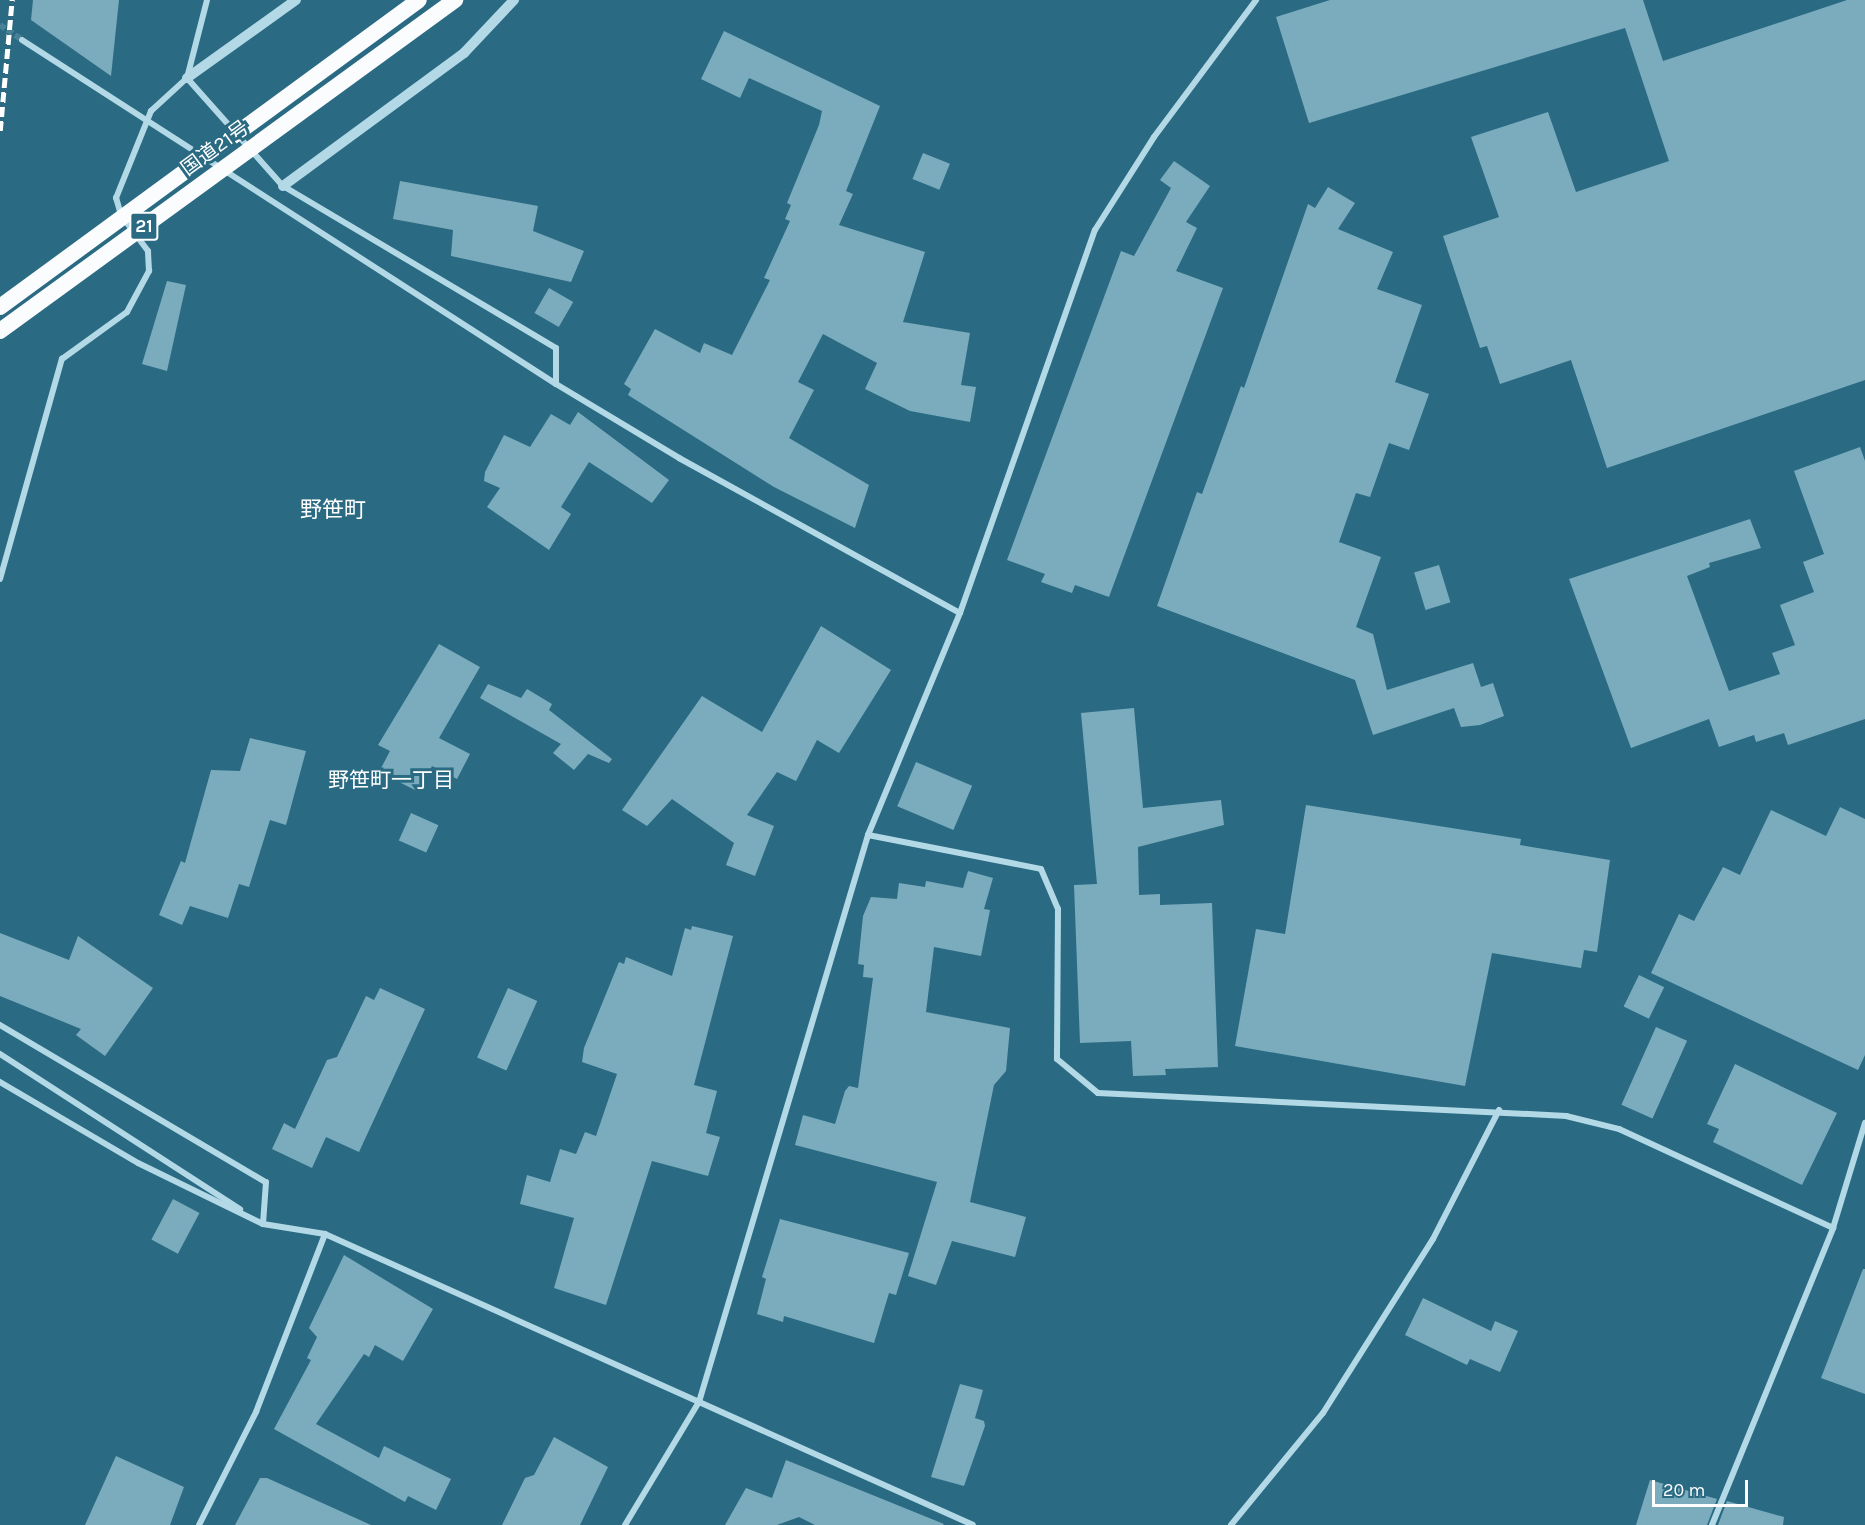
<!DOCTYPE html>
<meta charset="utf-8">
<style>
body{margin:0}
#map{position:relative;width:1865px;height:1525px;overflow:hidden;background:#2a6b83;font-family:Karla,"Noto Sans JP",sans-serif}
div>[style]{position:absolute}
.building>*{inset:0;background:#7aacbe;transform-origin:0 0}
.minor-tunnel>*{height:6px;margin-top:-3px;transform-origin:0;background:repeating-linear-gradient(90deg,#4a8196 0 6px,transparent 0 9px)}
.minor>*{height:6px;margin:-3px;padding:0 3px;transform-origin:3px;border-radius:3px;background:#b3d9e6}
.tertiary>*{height:10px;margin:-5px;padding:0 5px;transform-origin:5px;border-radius:5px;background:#b3d9e6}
.trunk>*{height:16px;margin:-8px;padding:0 8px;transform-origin:8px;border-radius:8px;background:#fafcfe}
.rail>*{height:4.5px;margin-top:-2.25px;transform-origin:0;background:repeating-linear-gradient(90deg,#fff 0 10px,transparent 0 14.5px)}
span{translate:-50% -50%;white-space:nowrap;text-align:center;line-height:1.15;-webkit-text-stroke:6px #2a6b83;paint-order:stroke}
.shield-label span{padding:2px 4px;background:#2a6b83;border:2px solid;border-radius:4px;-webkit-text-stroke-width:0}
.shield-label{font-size:18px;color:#fff;font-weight:700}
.street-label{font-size:20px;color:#fff}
.neighbourhood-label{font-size:21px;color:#fff}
.quarter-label{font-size:22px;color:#fff}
.scale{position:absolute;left:1652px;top:1480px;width:96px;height:27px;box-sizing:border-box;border:3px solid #fff;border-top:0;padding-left:8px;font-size:18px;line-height:21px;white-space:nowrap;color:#fff;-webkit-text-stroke:4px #2a6b83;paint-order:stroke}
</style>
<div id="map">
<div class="building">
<i style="clip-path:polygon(33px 0,119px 0,111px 76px,31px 20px)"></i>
<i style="clip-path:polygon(1330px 0,1643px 0,1663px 61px,1847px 0,1865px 0,1865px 380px,1607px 468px,1571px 360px,1500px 384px,1487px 346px,1480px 348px,1443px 236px,1499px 217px,1471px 137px,1548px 112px,1576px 192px,1669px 161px,1625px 28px,1309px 123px,1276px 17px)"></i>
<i style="clip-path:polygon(724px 31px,880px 106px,846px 191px,853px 194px,839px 225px,925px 252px,903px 322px,970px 333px,961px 385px,976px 387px,970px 422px,910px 411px,865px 389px,877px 363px,823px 334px,798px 382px,814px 390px,789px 438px,869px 485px,855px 528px,774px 487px,628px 395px,631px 389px,624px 384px,655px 329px,700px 353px,704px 343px,732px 355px,770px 280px,764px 278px,790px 221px,785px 219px,791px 205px,787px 203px,819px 125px,822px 111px,749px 78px,740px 98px,701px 79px)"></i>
<i style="left:923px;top:153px;width:29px;height:28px;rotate:22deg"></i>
<i style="clip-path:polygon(1174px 161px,1210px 186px,1186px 222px,1197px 228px,1176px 271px,1223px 288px,1109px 597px,1075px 585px,1072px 593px,1041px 582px,1045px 574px,1007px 560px,1121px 251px,1134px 256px,1171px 188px,1160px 180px)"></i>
<i style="clip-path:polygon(400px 181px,538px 206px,533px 231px,584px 251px,571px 282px,451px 256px,453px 230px,393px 219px)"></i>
<i style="clip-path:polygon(1328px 187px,1355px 203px,1338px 229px,1393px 252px,1377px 289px,1422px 305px,1395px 382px,1429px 394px,1409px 450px,1389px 443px,1370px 497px,1356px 493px,1339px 542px,1381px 557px,1356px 627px,1373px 634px,1387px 690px,1473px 663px,1481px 687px,1493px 683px,1504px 716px,1480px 725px,1461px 727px,1454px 708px,1373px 735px,1355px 680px,1157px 606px,1197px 492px,1202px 494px,1241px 386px,1244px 388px,1308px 204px,1315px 208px)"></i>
<i style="clip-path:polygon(167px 281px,186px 285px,167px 371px,142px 364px)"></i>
<i style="left:549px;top:288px;width:28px;height:29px;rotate:30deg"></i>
<i style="clip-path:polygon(578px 412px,669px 480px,652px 503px,589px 462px,561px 507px,571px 514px,549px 550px,487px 507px,500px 488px,484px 481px,485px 472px,504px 435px,530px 447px,551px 414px,570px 425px)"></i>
<i style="clip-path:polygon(1860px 447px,1865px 461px,1865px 719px,1788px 745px,1784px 733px,1756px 742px,1754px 735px,1719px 747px,1709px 719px,1631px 748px,1569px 579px,1750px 519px,1761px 548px,1709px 563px,1710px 567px,1687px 576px,1729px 691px,1780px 674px,1772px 653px,1795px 645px,1780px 605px,1814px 592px,1803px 562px,1824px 554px,1794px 471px)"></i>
<i style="left:1439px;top:565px;width:39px;height:26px;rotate:73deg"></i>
<i style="clip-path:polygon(821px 626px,891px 670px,839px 753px,817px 740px,796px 781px,777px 772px,747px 815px,774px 826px,755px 876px,726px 865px,734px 843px,672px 799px,647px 826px,622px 810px,702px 696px,762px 732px)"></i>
<i style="clip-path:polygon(439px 644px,480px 667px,439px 738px,470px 754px,457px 779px,432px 766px,419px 792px,379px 772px,390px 751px,378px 745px)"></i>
<i style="clip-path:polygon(488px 684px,521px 698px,527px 689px,552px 704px,549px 710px,612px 759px,609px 763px,588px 754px,574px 770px,553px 753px,561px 744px,480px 698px)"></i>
<i style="clip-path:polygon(1134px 708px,1143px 808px,1221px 800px,1224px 825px,1138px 847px,1139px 895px,1160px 894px,1160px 905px,1212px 903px,1218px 1067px,1165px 1069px,1166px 1075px,1133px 1076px,1131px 1041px,1080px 1043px,1074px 885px,1097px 884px,1081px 713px)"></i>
<i style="clip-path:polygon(250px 738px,306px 751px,286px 825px,270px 820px,249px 887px,239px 884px,228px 918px,190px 906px,182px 925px,159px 915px,181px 861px,185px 863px,211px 770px,240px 771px)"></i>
<i style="left:916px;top:762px;width:61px;height:48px;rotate:23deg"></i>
<i style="clip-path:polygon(1306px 805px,1521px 839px,1520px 845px,1610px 860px,1597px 952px,1584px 950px,1581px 968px,1492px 953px,1465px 1086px,1235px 1046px,1256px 929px,1285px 934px)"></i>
<i style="clip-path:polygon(1840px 807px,1865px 819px,1865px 1055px,1858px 1070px,1651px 973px,1679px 914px,1694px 921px,1723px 867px,1740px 875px,1771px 810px,1826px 836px)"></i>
<i style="left:411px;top:813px;width:30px;height:30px;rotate:24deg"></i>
<i style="clip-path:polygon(968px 871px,993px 878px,984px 909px,990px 910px,981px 956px,934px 947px,926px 1012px,1010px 1028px,1006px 1071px,994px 1085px,970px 1202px,1026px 1217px,1015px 1257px,952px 1241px,936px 1285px,908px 1276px,937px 1182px,795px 1145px,803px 1115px,835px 1124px,845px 1091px,849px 1086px,858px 1088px,873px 978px,863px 977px,864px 965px,858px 964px,863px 916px,871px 897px,897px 899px,899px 883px,925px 887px,926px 881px,963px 888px)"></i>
<i style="clip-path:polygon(692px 926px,733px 936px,694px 1085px,717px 1091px,706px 1133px,720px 1137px,708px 1176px,652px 1161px,606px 1305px,554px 1288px,574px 1218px,520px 1204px,527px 1175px,550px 1182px,560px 1149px,576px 1154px,585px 1132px,596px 1136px,617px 1074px,582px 1062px,584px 1048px,619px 962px,624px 964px,626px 957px,672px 976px,685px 928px,691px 930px)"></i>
<i style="clip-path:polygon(0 933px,69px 960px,78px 936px,153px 988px,105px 1056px,76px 1035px,81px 1029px,0 996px)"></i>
<i style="left:1639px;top:975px;width:28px;height:35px;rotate:26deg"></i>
<i style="clip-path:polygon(380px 988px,425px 1009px,359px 1152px,326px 1137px,312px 1168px,272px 1149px,284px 1123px,295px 1129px,327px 1060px,337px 1057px,366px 996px,374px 1000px)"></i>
<i style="left:508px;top:988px;width:32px;height:76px;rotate:24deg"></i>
<i style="left:1656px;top:1027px;width:34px;height:85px;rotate:24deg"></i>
<i style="clip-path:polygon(1735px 1064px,1837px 1113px,1802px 1185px,1713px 1142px,1719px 1129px,1707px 1124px)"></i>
<i style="left:173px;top:1199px;width:30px;height:46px;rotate:28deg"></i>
<i style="clip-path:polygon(780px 1219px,909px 1253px,896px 1295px,889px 1293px,874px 1343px,784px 1316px,783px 1322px,757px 1314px,766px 1279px,762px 1277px)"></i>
<i style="clip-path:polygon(344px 1255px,433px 1309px,403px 1361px,375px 1345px,369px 1357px,364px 1354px,316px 1424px,379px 1458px,384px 1446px,451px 1479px,436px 1510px,408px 1496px,405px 1502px,274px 1429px,311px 1360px,307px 1358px,317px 1337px,309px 1328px)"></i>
<i style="clip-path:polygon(1863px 1269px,1865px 1269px,1865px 1394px,1821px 1378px)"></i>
<i style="clip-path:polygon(1423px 1298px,1491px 1331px,1495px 1321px,1518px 1331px,1500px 1372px,1470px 1359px,1467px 1365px,1405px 1335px)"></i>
<i style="clip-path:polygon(960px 1384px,983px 1390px,975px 1418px,984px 1421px,985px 1426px,964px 1486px,931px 1477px)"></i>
<i style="clip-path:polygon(554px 1437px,608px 1467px,580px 1525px,502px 1525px,525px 1478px,534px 1475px)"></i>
<i style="clip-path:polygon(116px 1456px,184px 1487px,170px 1525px,85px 1525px)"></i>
<i style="clip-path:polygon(786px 1460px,944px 1524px,943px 1525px,815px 1525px,799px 1517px,777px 1525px,725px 1525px,746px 1488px,772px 1498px)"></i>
<i style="clip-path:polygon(260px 1478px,267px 1478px,371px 1525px,235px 1525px)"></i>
<i style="clip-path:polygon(1650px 1480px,1717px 1499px,1707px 1525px,1636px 1525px)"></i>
<i style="clip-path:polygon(1727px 1501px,1784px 1517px,1783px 1525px,1718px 1525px)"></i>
</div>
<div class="minor-tunnel">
<i style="left:0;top:25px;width:27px;rotate:34deg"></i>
</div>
<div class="minor">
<i style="left:22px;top:40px;width:635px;rotate:32.79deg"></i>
<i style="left:556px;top:384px;width:144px;rotate:31deg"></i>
<i style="left:679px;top:458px;width:321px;rotate:28.9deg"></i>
<i style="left:187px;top:78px;width:144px;rotate:48.4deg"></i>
<i style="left:283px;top:186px;width:317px;rotate:30.7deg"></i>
<i style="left:556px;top:348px;width:36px;rotate:90deg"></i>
<i style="left:0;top:579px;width:229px;rotate:-74.3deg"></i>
<i style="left:62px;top:359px;width:80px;rotate:-35.9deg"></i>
<i style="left:127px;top:312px;width:47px;rotate:-61.8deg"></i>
<i style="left:149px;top:271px;width:20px;rotate:-93deg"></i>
<i style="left:148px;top:251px;width:45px;rotate:-126.9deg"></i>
<i style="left:121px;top:215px;width:18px;rotate:-106deg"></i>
<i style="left:116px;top:198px;width:94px;rotate:-68.1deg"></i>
<i style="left:151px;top:111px;width:49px;rotate:-42.5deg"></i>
<i style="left:187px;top:78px;width:81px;rotate:-75.6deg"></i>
<i style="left:868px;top:835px;width:176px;rotate:11.1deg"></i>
<i style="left:1041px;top:869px;width:43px;rotate:67deg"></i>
<i style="left:1058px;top:909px;width:150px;rotate:90.4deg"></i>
<i style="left:1057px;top:1059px;width:53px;rotate:39.7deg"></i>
<i style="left:1098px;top:1093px;width:469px;rotate:2.8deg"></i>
<i style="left:1566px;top:1116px;width:55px;rotate:13.8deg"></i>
<i style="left:1619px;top:1129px;width:236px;rotate:24.8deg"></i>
<i style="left:0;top:1025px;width:309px;rotate:30.6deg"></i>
<i style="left:266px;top:1182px;width:42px;rotate:94.1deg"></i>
<i style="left:0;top:1054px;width:286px;rotate:32.9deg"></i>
<i style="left:0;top:1082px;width:160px;rotate:30.4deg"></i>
<i style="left:138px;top:1163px;width:139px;rotate:26deg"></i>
<i style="left:263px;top:1224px;width:63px;rotate:9.2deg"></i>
<i style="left:325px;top:1234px;width:710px;rotate:24.18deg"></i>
<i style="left:199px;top:1525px;width:127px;rotate:-63.2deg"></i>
<i style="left:256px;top:1412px;width:191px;rotate:-68.8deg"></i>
<i style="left:625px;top:1525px;width:144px;rotate:-59deg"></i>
<i style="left:699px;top:1402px;width:592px;rotate:-73.4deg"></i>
<i style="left:868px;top:835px;width:240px;rotate:-67.5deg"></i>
<i style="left:960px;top:613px;width:406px;rotate:-70.6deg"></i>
<i style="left:1095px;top:230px;width:110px;rotate:-57.6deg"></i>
<i style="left:1154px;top:137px;width:171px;rotate:-53.3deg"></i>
<i style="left:1231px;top:1525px;width:145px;rotate:-50.6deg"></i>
<i style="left:1323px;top:1413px;width:206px;rotate:-57.7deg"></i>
<i style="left:1433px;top:1239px;width:145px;rotate:-62.9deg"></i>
<i style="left:1712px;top:1525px;width:321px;rotate:-67.8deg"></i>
<i style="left:1833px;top:1228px;width:110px;rotate:-73.1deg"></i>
</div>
<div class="tertiary">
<i style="left:187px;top:78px;width:134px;rotate:-35.6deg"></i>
<i style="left:283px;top:186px;width:225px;rotate:-36.3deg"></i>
<i style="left:464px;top:53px;width:73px;rotate:-46.7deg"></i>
</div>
<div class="trunk">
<i style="left:0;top:307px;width:519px;rotate:-36.23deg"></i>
<i style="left:0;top:331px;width:563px;rotate:-36.03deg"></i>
</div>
<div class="rail">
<i style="left:0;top:131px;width:132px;rotate:-84.8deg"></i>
</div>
<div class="shield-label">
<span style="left:144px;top:226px">21</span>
</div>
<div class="street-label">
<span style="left:215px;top:148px;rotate:-36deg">国道21号</span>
</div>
<div class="neighbourhood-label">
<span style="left:391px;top:780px">野笹町一丁目</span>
</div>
<div class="quarter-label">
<span style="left:333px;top:511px">野笹町</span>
</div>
<div class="scale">20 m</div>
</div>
